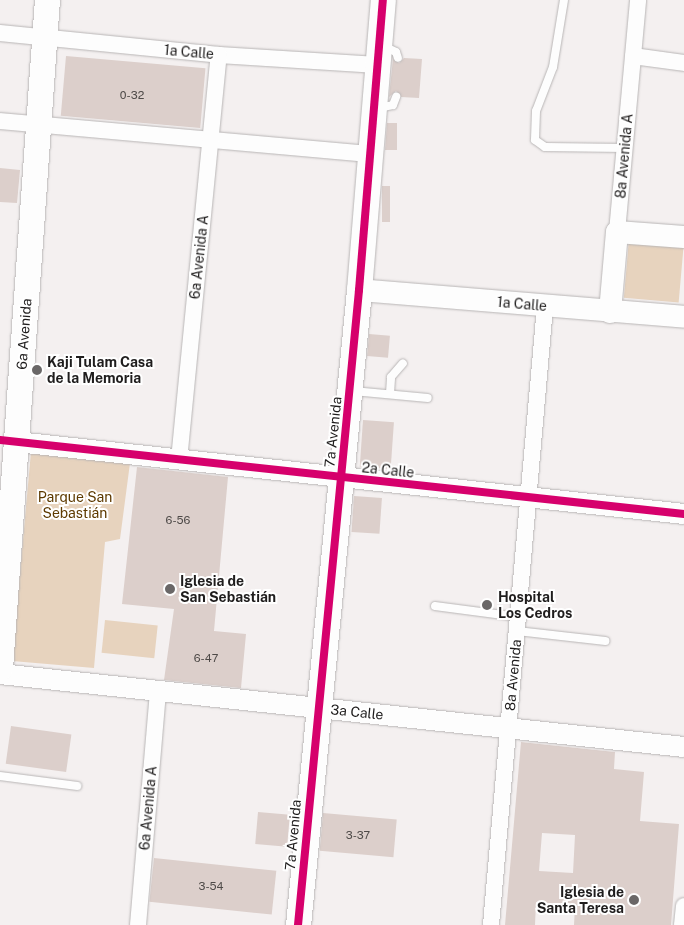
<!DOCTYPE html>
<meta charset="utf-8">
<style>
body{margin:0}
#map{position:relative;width:684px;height:925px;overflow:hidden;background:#f4f0f0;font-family:"Public Sans",sans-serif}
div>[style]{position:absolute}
.green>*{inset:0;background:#e7d3be;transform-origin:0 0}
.building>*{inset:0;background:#dccfcb;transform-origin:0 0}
.roads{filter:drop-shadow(0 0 1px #b8b5b5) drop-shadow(0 0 1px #b8b5b5)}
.service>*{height:8px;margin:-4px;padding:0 4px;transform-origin:4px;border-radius:4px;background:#fdfdfd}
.minor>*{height:16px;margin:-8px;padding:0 8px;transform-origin:8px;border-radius:8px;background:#fdfdfd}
.tertiary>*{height:20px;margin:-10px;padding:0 10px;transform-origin:10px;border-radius:10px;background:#fdfdfd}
.secondary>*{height:22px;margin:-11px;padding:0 11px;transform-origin:11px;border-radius:11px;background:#fdfdfd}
.primary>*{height:25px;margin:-12.5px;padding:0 12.5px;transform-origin:12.5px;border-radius:12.5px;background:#fdfdfd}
.cycleway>*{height:8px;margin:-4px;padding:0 4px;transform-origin:4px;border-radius:4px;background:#d6006c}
.dots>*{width:14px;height:14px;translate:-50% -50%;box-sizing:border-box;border:2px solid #fff;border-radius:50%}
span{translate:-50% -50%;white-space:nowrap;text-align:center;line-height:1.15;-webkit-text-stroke:4px #fff;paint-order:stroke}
.number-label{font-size:11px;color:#4e4a48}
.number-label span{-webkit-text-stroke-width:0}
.street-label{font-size:14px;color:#1f1d1d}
.poi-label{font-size:14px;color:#1f1d1d;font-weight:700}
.left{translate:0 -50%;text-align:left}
.right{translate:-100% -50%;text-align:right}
.park-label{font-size:14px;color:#5e3a00}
</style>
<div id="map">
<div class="green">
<i style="left:629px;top:239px;width:55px;height:59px;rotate:5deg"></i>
<i style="clip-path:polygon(31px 452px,130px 463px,120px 539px,105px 542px,94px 668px,12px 661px)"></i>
<i style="left:105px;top:620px;width:53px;height:33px;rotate:6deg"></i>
</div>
<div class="building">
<i style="left:66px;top:56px;width:140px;height:60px;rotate:5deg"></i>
<i style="clip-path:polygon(404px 58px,422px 59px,419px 98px,401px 97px,396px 91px,389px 97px,393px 59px,399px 63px)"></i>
<i style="clip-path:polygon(387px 123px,397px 123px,397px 150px,385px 150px)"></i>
<i style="clip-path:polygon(0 168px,20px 170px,17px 203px,0 202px)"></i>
<i style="left:382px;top:186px;width:8px;height:36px"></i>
<i style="left:369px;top:334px;width:21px;height:22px;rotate:5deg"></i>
<i style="left:363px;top:420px;width:31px;height:47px;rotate:4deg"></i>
<i style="clip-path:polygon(137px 467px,228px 477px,214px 631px,246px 634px,241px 688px,164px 680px,174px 609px,122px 604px)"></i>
<i style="left:354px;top:496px;width:28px;height:36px;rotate:4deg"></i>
<i style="left:11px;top:726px;width:61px;height:38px;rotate:8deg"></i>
<i style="clip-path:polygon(evenodd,521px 742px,615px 752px,614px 769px,644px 772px,640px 821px,679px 824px,671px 925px,574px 925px,575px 905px,536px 902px,535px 925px,505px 925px,521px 742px,542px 833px,575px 835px,573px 873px,539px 871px,542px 833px)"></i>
<i style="left:258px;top:812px;width:32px;height:32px;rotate:5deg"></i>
<i style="left:323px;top:813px;width:74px;height:38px;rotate:5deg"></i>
<i style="left:154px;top:858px;width:123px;height:44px;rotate:6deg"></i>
</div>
<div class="roads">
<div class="service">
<i style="left:564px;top:0;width:68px;rotate:99.3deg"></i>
<i style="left:553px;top:67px;width:47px;rotate:111.1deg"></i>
<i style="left:536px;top:111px;width:29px;rotate:92deg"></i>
<i style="left:535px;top:140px;width:12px;rotate:35deg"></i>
<i style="left:545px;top:147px;width:80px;rotate:0.7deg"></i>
<i style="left:383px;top:46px;width:14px;rotate:25deg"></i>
<i style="left:396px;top:52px;width:6px;rotate:72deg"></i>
<i style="left:378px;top:108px;width:15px;rotate:-11deg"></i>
<i style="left:393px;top:105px;width:9px;rotate:-69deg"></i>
<i style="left:353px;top:391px;width:75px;rotate:5.3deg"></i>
<i style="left:390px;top:393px;width:16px;rotate:-86deg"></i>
<i style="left:391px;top:377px;width:18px;rotate:-49deg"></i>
<i style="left:435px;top:606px;width:84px;rotate:7.5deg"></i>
<i style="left:517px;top:631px;width:89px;rotate:6.5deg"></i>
<i style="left:0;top:776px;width:78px;rotate:7.4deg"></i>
</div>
<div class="minor">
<i style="left:0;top:33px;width:220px;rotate:5.7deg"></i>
<i style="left:219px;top:55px;width:159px;rotate:3.6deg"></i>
<i style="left:633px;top:56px;width:51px;rotate:7.8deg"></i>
<i style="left:0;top:121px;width:371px;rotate:5.1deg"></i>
<i style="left:617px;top:232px;width:233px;rotate:-84.8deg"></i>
<i style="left:179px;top:460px;width:407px;rotate:-84.4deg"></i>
<i style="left:138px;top:925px;width:235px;rotate:-85.1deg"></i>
<i style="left:491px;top:925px;width:621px;rotate:-85.01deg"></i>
<i style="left:682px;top:925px;width:19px;rotate:-84deg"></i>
</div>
<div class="tertiary">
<i style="left:17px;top:442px;width:671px;rotate:6.16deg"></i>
<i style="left:0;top:674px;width:688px;rotate:6.09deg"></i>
</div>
<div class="secondary">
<i style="left:359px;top:290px;width:326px;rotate:4.7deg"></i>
<i style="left:610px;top:312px;width:80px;rotate:-85deg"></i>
<i style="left:617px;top:232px;width:67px;rotate:4.3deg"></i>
</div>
<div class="primary">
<i style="left:0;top:668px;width:670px;rotate:-85.98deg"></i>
<i style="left:298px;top:925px;width:638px;rotate:-84.51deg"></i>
<i style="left:359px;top:290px;width:291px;rotate:-85.3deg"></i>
</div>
</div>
<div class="cycleway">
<i style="left:0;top:440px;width:688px;rotate:6.17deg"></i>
<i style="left:298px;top:925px;width:638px;rotate:-84.51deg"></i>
<i style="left:359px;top:290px;width:291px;rotate:-85.3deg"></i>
</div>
<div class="dots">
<i style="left:37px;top:370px;background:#6a6767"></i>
<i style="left:170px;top:589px;background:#6a6767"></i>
<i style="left:487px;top:605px;background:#6a6767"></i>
<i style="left:634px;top:900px;background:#6a6767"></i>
</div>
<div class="number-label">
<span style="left:132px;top:95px">0-32</span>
<span style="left:178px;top:520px">6-56</span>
<span style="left:206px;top:658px">6-47</span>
<span style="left:358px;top:835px">3-37</span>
<span style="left:211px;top:886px">3-54</span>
</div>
<div class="street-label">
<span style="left:189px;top:52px;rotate:5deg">1a Calle</span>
<span style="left:624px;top:156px;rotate:-85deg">8a Avenida A</span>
<span style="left:199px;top:257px;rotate:-84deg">6a Avenida A</span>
<span style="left:522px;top:304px;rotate:5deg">1a Calle</span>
<span style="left:24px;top:334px;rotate:-86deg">6a Avenida</span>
<span style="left:333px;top:432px;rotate:-84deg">7a Avenida</span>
<span style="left:388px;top:470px;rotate:6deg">2a Calle</span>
<span style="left:513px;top:675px;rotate:-85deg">8a Avenida</span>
<span style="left:357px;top:712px;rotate:6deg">3a Calle</span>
<span style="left:148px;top:808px;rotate:-85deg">6a Avenida A</span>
<span style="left:293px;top:835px;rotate:-85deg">7a Avenida</span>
</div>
<div class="poi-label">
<span class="left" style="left:47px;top:370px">Kaji Tulam Casa<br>de la Memoria</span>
<span class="left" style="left:180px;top:589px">Iglesia de<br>San Sebastián</span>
<span class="left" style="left:498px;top:605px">Hospital<br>Los Cedros</span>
<span class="right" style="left:624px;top:900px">Iglesia de<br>Santa Teresa</span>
</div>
<div class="park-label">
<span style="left:75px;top:505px">Parque San<br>Sebastián</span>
</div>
</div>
